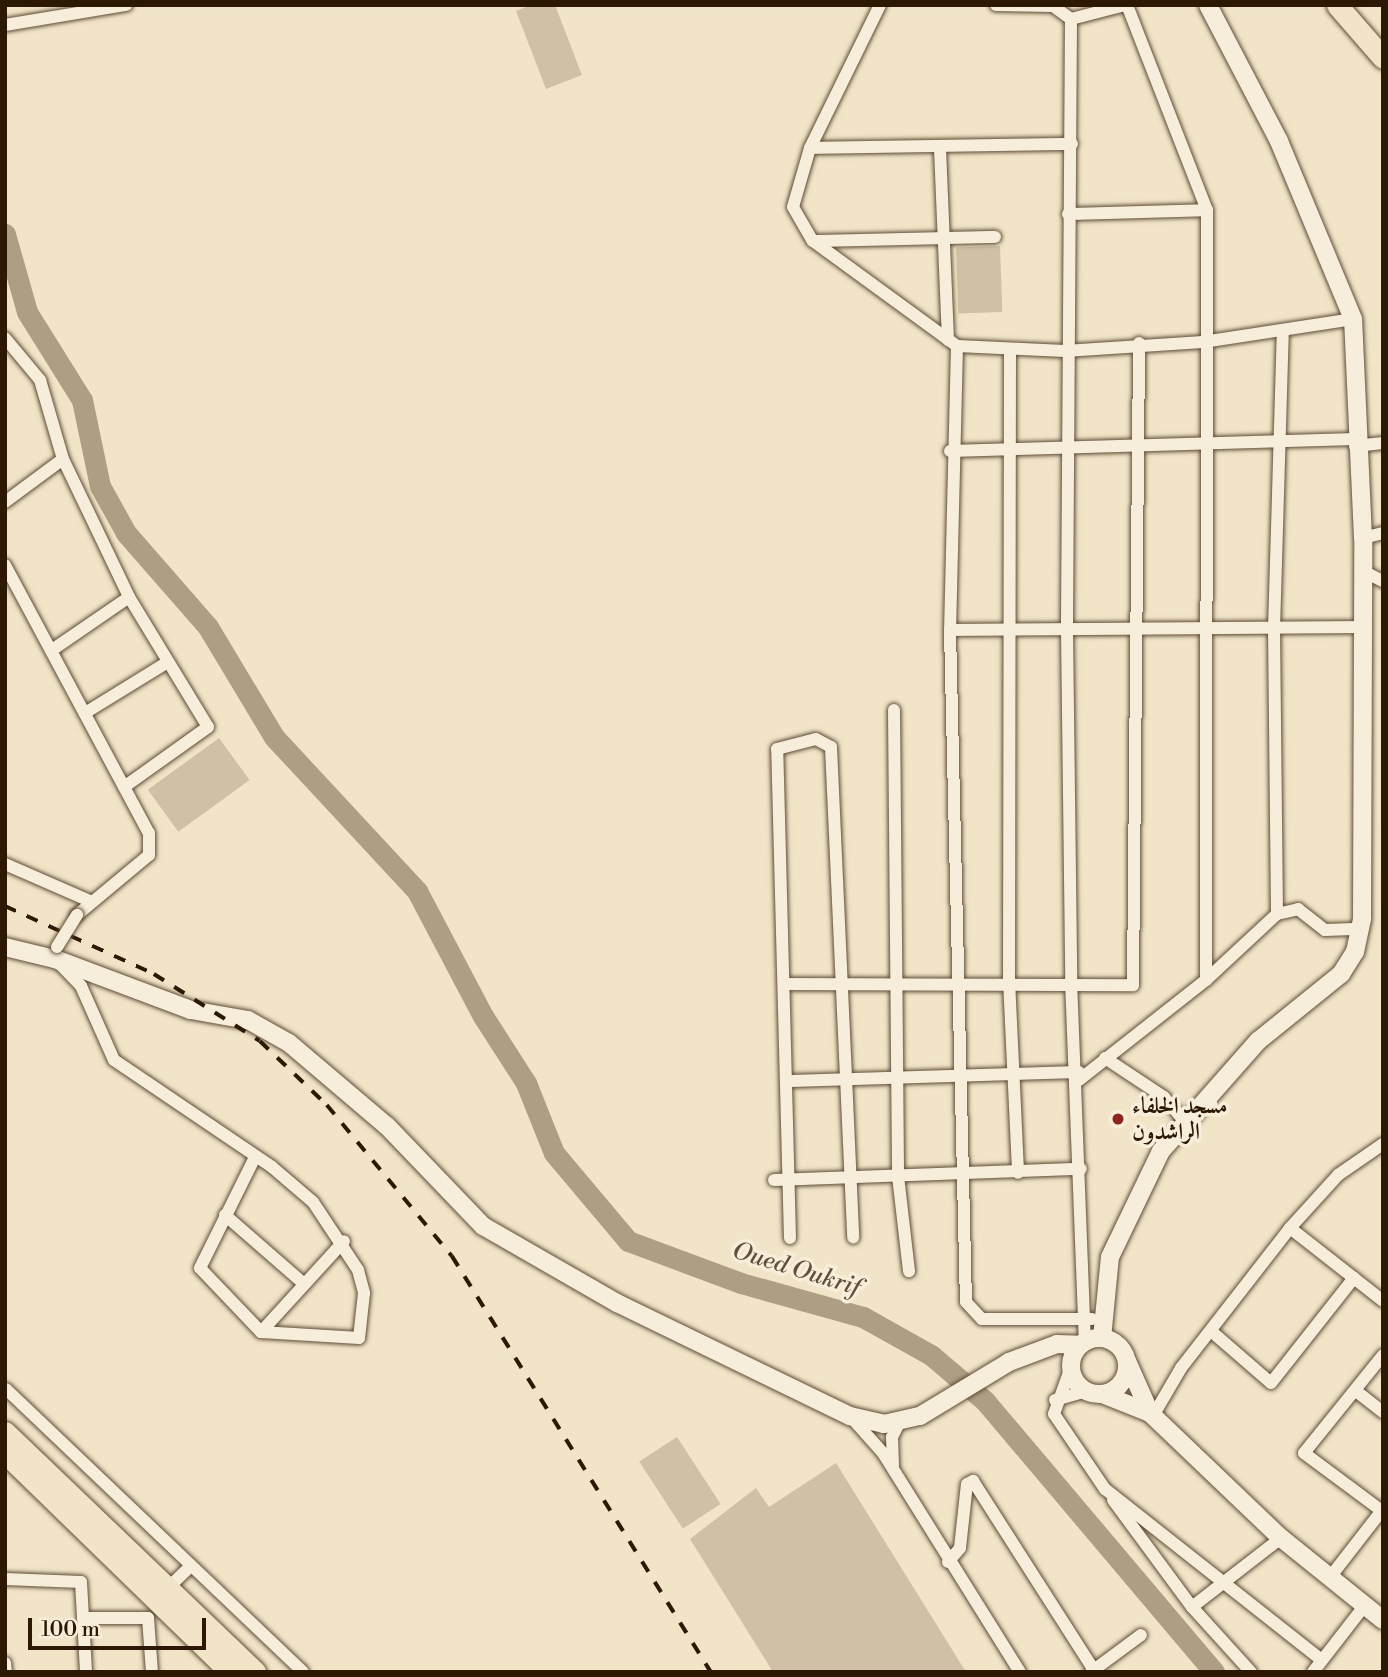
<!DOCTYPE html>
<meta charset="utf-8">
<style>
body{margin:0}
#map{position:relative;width:1388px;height:1677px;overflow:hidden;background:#f1e4c7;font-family:"Libre Bodoni",Amiri,serif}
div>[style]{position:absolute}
.green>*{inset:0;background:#d0c1a6;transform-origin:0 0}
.river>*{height:21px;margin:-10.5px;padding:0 10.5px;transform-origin:10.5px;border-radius:10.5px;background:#ae9f84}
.roads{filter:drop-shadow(0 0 2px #5e4c34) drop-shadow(0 0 2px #5e4c34)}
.street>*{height:12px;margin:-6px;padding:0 6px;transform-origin:6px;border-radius:6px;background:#f6eddb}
.secondary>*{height:18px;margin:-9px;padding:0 9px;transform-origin:9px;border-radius:9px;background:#f6eddb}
.secondary>.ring{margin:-9px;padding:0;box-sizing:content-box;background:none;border:18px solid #f6eddb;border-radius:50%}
.primary>*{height:21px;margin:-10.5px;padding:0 10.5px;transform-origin:10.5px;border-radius:10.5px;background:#f1e4c7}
.rail>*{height:3.5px;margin-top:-1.75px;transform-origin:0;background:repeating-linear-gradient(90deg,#2d1903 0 12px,transparent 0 24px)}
.bridges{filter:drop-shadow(0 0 2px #5e4c34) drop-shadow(0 0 2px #5e4c34)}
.street-bridge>*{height:12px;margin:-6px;padding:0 6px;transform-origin:6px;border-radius:6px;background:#f6eddb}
.dots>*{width:19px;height:19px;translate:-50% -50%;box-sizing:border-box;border:4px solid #f6eddb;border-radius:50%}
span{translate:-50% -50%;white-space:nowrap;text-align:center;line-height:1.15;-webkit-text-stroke:7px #f6eddb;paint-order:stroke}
.poi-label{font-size:23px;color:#2d1903;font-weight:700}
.left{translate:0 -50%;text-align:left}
.water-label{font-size:24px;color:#614f37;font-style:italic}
.frame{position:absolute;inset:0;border:7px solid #2d1903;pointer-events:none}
.scale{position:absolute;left:28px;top:1618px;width:178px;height:32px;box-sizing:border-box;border:4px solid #2d1903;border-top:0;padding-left:9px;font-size:21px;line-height:24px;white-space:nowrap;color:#2d1903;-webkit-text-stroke:5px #f6eddb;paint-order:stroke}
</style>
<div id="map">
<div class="green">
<i style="clip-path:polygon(531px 5px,555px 5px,582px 75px,546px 89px,516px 11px)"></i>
<i style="left:1000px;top:246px;width:66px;height:44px;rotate:88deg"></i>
<i style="left:219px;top:738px;width:52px;height:88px;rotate:54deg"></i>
<i style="left:677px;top:1437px;width:80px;height:45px;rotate:57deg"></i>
<i style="clip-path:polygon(836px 1463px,966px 1672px,773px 1672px,690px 1539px,756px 1488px,769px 1507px)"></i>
</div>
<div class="river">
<i style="left:5px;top:234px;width:81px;rotate:74.2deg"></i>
<i style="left:27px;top:312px;width:104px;rotate:58deg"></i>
<i style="left:82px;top:400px;width:88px;rotate:78.2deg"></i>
<i style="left:100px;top:486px;width:54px;rotate:61deg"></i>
<i style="left:126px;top:533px;width:125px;rotate:48.9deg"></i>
<i style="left:208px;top:627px;width:128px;rotate:59deg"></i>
<i style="left:274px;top:737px;width:210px;rotate:47.1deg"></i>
<i style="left:417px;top:891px;width:141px;rotate:62.2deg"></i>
<i style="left:483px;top:1016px;width:80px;rotate:57.3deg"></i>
<i style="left:526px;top:1083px;width:75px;rotate:68.2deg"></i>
<i style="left:554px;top:1153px;width:115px;rotate:49.9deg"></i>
<i style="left:628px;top:1241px;width:121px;rotate:20.4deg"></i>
<i style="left:741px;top:1283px;width:127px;rotate:15.6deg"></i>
<i style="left:863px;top:1317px;width:78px;rotate:29.2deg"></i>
<i style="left:931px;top:1355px;width:71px;rotate:40.4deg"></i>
<i style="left:985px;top:1401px;width:355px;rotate:49.8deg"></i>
</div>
<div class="roads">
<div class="street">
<i style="left:880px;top:5px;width:159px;rotate:116.1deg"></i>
<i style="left:810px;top:148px;width:61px;rotate:106.1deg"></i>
<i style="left:793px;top:207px;width:39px;rotate:60deg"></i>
<i style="left:813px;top:241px;width:178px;rotate:36.1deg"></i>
<i style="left:957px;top:346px;width:108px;rotate:2.7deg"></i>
<i style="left:1065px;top:351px;width:138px;rotate:-3.7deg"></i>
<i style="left:1203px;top:342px;width:152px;rotate:-8.7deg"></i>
<i style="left:996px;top:5px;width:57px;rotate:1deg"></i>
<i style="left:1053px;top:6px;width:22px;rotate:36deg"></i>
<i style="left:1071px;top:19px;width:56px;rotate:-14.5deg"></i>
<i style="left:1127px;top:5px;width:220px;rotate:68.7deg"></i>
<i style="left:1207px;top:210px;width:770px;rotate:90.07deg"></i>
<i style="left:1071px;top:19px;width:611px;rotate:90.38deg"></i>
<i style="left:1067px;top:630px;width:350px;rotate:89.3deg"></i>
<i style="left:1071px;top:980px;width:362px;rotate:87.8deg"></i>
<i style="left:5px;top:25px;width:123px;rotate:-9.4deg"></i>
<i style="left:810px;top:148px;width:262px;rotate:-0.9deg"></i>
<i style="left:940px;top:149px;width:191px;rotate:87.6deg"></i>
<i style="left:1068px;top:214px;width:139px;rotate:-1.6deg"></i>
<i style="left:813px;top:241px;width:182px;rotate:-1.3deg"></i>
<i style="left:5px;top:338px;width:55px;rotate:50.2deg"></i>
<i style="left:40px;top:380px;width:82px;rotate:73.8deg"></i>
<i style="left:63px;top:459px;width:153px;rotate:64.4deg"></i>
<i style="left:129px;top:597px;width:152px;rotate:58.7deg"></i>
<i style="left:208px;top:727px;width:103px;rotate:144.5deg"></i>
<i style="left:957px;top:346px;width:284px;rotate:91.4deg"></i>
<i style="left:950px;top:630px;width:672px;rotate:88.64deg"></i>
<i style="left:966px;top:1302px;width:23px;rotate:47deg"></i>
<i style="left:982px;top:1319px;width:110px"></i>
<i style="left:1010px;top:350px;width:630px;rotate:90.09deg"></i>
<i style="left:1009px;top:980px;width:193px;rotate:87.3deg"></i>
<i style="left:1355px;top:446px;width:28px;rotate:-6deg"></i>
<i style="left:950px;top:451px;width:405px;rotate:-1.7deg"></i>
<i style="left:5px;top:502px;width:72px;rotate:-36.6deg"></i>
<i style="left:1363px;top:538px;width:21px;rotate:-14deg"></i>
<i style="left:5px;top:565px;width:304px;rotate:61.8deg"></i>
<i style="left:149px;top:833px;width:22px;rotate:90deg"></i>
<i style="left:149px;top:855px;width:94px;rotate:140.2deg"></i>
<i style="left:1361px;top:570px;width:25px;rotate:27deg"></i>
<i style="left:950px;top:630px;width:409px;rotate:-0.4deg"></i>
<i style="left:52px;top:650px;width:93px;rotate:-34.5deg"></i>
<i style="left:894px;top:710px;width:466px;rotate:89.5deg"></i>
<i style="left:898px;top:1176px;width:96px;rotate:83.4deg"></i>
<i style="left:85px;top:713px;width:97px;rotate:-31.6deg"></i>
<i style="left:5px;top:864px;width:95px;rotate:23.6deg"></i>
<i style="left:1277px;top:914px;width:285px;rotate:-90.6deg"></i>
<i style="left:1274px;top:629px;width:297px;rotate:-88.3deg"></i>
<i style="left:59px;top:963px;width:32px;rotate:46deg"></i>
<i style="left:81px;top:986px;width:81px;rotate:66deg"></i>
<i style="left:114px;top:1060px;width:191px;rotate:34.1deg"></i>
<i style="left:272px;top:1167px;width:54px;rotate:40.5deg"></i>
<i style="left:313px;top:1202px;width:82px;rotate:56.5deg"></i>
<i style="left:358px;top:1270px;width:24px;rotate:75deg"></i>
<i style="left:364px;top:1293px;width:45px;rotate:96.3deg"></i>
<i style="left:359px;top:1338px;width:98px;rotate:-176.5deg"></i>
<i style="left:261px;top:1332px;width:88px;rotate:-133.6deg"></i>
<i style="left:200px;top:1268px;width:124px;rotate:-63.6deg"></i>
<i style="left:785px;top:984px;width:348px;rotate:0.2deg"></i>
<i style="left:1133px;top:985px;width:642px;rotate:-89.46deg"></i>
<i style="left:1105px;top:1058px;width:71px;rotate:33.5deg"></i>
<i style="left:1164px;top:1097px;width:31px;rotate:50deg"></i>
<i style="left:1079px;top:1080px;width:162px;rotate:-38.2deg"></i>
<i style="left:1206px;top:980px;width:97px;rotate:-42.9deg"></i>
<i style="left:1277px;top:914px;width:22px;rotate:-13deg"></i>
<i style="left:1298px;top:909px;width:34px;rotate:38deg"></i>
<i style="left:1325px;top:930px;width:35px;rotate:-2deg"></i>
<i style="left:789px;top:1081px;width:290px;rotate:-1.8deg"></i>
<i style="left:774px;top:1180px;width:307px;rotate:-2.1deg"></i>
<i style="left:225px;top:1215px;width:105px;rotate:41.1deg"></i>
<i style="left:1290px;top:1228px;width:118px;rotate:38.1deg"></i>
<i style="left:790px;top:1238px;width:489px;rotate:-91.5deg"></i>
<i style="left:777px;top:749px;width:40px;rotate:-14.4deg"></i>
<i style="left:816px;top:739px;width:17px;rotate:28deg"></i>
<i style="left:831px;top:747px;width:491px;rotate:87.4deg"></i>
<i style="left:1211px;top:1331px;width:79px;rotate:40.9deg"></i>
<i style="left:1271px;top:1383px;width:134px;rotate:-51.7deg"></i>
<i style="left:261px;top:1332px;width:123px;rotate:-47.6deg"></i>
<i style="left:1071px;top:1367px;width:50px;rotate:109.9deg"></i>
<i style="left:1054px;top:1414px;width:91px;rotate:55.8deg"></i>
<i style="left:1105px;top:1489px;width:274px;rotate:38.3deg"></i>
<i style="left:6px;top:1389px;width:410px;rotate:43.6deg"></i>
<i style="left:1356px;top:1391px;width:34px;rotate:38deg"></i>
<i style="left:1055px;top:1400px;width:33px;rotate:-16deg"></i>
<i style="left:850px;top:1416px;width:50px;rotate:48.3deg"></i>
<i style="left:883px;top:1453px;width:258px;rotate:58deg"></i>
<i style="left:1153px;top:1416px;width:56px;rotate:-59.7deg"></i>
<i style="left:1181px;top:1368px;width:177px;rotate:-52.1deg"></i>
<i style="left:1290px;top:1228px;width:72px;rotate:-47.8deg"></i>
<i style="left:1338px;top:1175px;width:55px;rotate:-34.6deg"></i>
<i style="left:893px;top:1465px;width:28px;rotate:-92deg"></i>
<i style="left:892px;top:1437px;width:18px;rotate:-63deg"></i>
<i style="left:1113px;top:1500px;width:133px;rotate:53.6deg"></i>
<i style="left:1192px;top:1607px;width:88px;rotate:47.8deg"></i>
<i style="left:1382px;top:1511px;width:97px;rotate:-143.4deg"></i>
<i style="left:1304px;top:1453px;width:126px;rotate:-51.1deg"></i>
<i style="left:948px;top:1562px;width:18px;rotate:-49deg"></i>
<i style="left:960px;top:1548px;width:64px;rotate:-83.8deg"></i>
<i style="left:967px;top:1484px;width:7px;rotate:-27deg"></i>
<i style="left:973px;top:1481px;width:227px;rotate:57.4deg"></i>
<i style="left:1331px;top:1576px;width:85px;rotate:-52.2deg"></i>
<i style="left:5px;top:1579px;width:76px;rotate:2.3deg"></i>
<i style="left:81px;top:1582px;width:90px;rotate:86.8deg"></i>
<i style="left:170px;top:1586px;width:29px;rotate:-44deg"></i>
<i style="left:1192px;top:1607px;width:113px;rotate:-37.8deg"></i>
<i style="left:83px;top:1618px;width:65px"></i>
<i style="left:148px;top:1618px;width:54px;rotate:85.8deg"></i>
<i style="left:5px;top:1663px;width:9px;rotate:84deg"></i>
<i style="left:1091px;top:1672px;width:62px;rotate:-36.5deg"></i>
<i style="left:1313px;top:1672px;width:85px;rotate:-52.2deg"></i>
</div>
<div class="secondary">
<i style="left:5px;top:947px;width:51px;rotate:13.5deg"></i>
<i style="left:55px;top:959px;width:145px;rotate:20.6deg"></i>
<i style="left:191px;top:1010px;width:58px;rotate:10deg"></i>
<i style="left:248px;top:1020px;width:47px;rotate:29.3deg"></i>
<i style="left:289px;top:1043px;width:128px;rotate:40.3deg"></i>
<i style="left:387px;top:1126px;width:139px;rotate:46.2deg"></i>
<i style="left:483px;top:1226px;width:155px;rotate:29.9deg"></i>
<i style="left:617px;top:1303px;width:259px;rotate:25.9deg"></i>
<i style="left:850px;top:1416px;width:35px;rotate:13deg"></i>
<i style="left:884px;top:1424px;width:37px;rotate:-13deg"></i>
<i style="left:920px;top:1416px;width:104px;rotate:-31.2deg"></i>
<i style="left:1009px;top:1362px;width:51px;rotate:-20.6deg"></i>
<i style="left:1057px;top:1344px;width:23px;rotate:2deg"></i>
<i class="ring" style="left:1071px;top:1338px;width:38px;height:38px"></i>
<i style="left:1102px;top:1338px;width:81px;rotate:-84.4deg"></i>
<i style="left:1110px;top:1257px;width:118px;rotate:-64.3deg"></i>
<i style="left:1161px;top:1151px;width:147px;rotate:-48.6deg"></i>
<i style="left:1258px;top:1041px;width:107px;rotate:-38.9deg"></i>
<i style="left:1341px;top:974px;width:26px;rotate:-58deg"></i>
<i style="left:1355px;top:952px;width:35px;rotate:-78deg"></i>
<i style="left:1362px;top:918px;width:380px;rotate:-89.8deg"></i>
<i style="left:1363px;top:538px;width:219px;rotate:-92.6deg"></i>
<i style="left:1353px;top:319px;width:193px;rotate:-112.6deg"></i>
<i style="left:1279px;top:141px;width:153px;rotate:-117.6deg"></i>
<i style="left:1127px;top:1361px;width:57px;rotate:66.1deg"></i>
<i style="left:1102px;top:1394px;width:52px;rotate:21.6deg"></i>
<i style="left:1150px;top:1413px;width:181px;rotate:43.7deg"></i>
<i style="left:1281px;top:1538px;width:131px;rotate:38.8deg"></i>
</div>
<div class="primary">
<i style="left:1337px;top:5px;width:70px;rotate:49deg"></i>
<i style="left:5px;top:1432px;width:347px;rotate:43.8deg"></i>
<i style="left:5px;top:1453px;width:314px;rotate:44.2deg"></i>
</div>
</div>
<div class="rail">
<i style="left:5px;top:906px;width:164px;rotate:24.5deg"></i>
<i style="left:154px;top:974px;width:125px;rotate:32.3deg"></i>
<i style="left:260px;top:1041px;width:93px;rotate:43.7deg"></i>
<i style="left:327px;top:1105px;width:196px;rotate:50.4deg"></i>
<i style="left:452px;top:1256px;width:490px;rotate:58.1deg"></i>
</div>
<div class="bridges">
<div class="street-bridge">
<i style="left:57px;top:947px;width:38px;rotate:-58deg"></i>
</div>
</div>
<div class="dots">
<i style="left:1118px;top:1119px;background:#8f2418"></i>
</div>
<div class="poi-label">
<span class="left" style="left:1132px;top:1119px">مسجد الخلفاء<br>الراشدون</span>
</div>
<div class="water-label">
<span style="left:796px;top:1270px;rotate:17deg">Oued Oukrif</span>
</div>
<div class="frame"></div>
<div class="scale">100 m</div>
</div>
